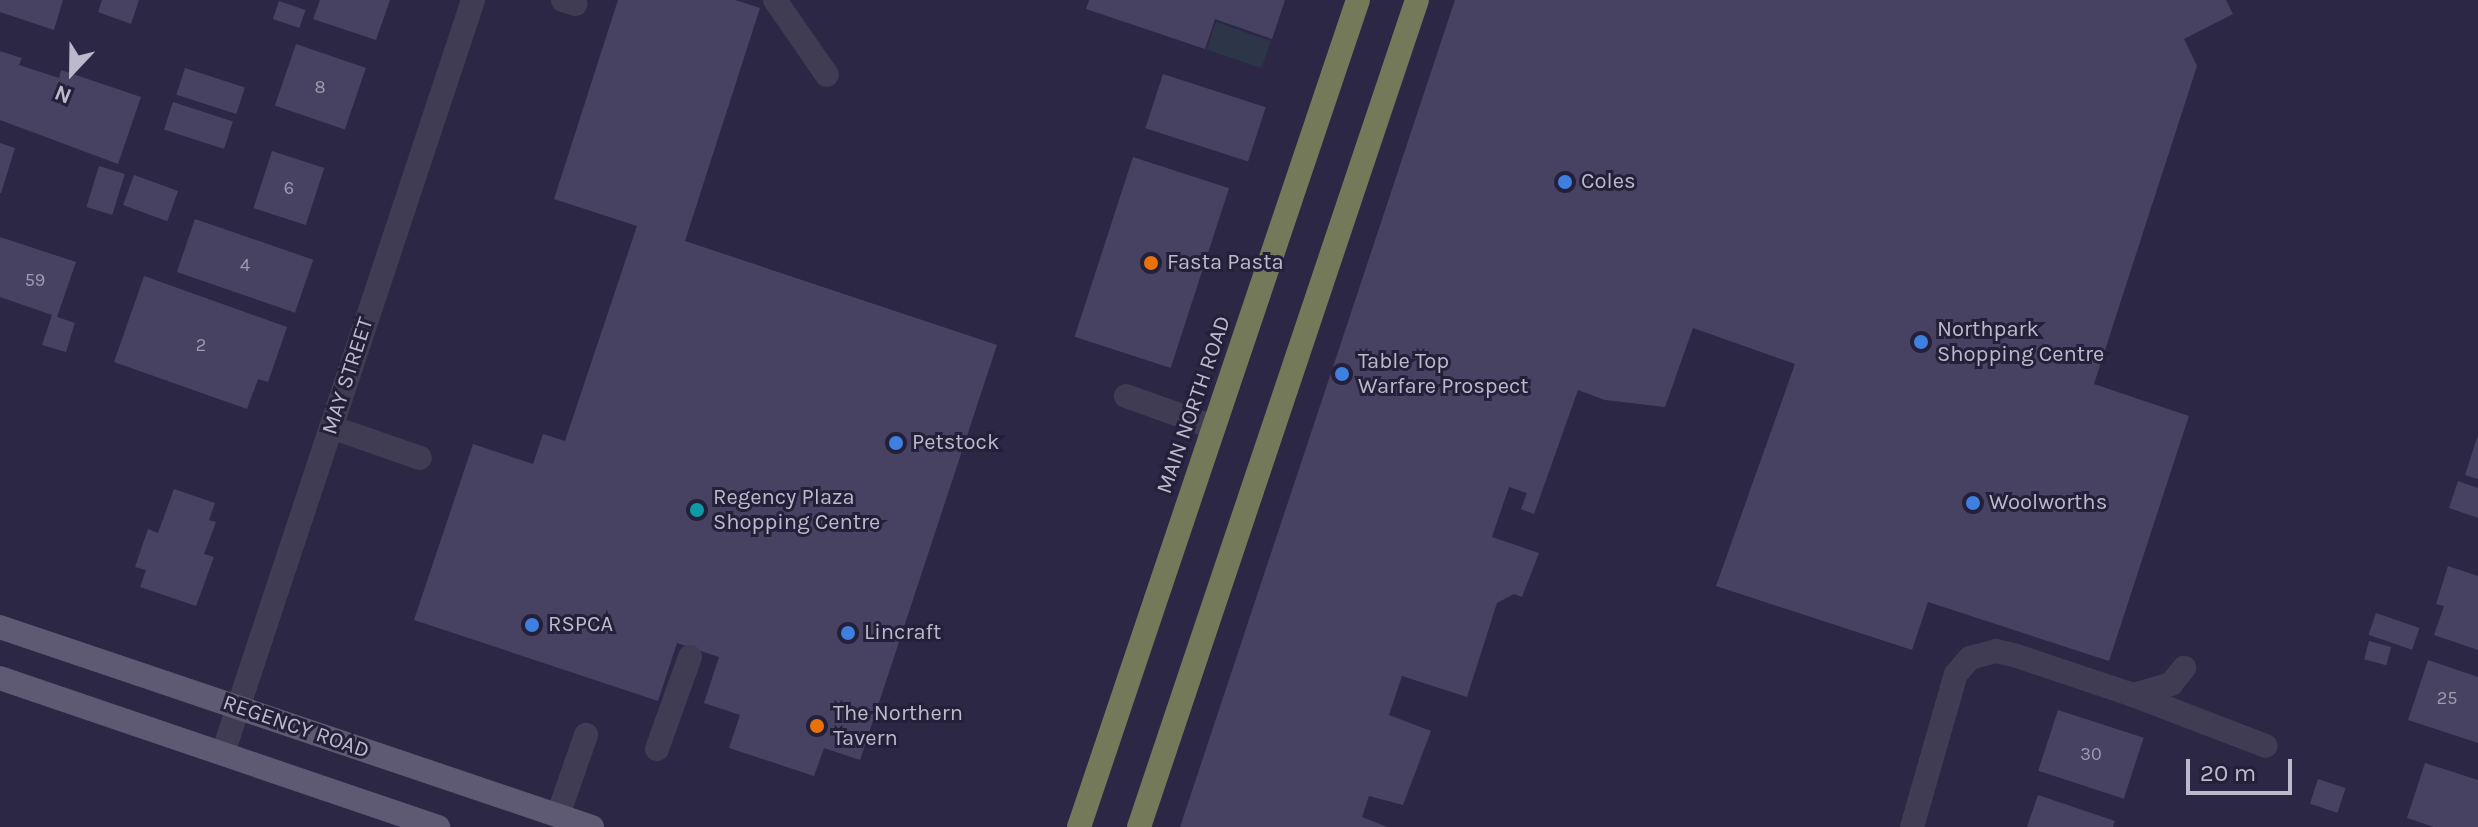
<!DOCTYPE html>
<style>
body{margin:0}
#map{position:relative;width:2478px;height:827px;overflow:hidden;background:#2c2744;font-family:Karla,sans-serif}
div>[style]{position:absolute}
.green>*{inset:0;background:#2d3548;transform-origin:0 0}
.building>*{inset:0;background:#474261;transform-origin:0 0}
.minor>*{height:24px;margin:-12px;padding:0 12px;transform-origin:12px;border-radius:12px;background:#403c53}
.major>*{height:24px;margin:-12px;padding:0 12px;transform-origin:12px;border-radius:12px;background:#5e5a73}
.highway>*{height:24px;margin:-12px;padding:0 12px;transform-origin:12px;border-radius:12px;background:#737959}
.dots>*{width:22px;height:22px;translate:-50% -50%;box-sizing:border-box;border:4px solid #252039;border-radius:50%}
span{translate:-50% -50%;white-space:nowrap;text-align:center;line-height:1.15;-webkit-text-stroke:6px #252039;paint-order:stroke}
.number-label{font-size:18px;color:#a09bb2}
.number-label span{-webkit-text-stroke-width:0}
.poi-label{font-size:22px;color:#bdb9cd}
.left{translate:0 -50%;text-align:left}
.street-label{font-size:22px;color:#bdb9cd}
.north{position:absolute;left:32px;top:32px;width:80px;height:80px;-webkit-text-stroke:6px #252039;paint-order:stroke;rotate:202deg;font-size:22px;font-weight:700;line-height:32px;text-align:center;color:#bdb9cd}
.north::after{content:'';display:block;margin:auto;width:28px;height:36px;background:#bdb9cd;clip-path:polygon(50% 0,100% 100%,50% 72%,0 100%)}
.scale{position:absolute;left:2186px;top:759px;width:106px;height:36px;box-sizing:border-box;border:4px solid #bdb9cd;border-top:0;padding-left:10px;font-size:24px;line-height:28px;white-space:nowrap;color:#bdb9cd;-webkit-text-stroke:6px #252039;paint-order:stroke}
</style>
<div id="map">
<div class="green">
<i style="left:1216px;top:22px;width:58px;height:29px;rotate:19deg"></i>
</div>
<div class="building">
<i style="clip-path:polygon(0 0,63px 0,54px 30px,0 12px)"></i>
<i style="clip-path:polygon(102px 0,139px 0,131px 24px,98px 12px)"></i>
<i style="clip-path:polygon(320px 0,390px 0,376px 40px,313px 19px)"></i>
<i style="clip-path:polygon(618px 0,735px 0,760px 8px,685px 241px,997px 345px,860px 760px,824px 748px,814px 776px,729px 748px,740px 715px,704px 703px,719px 657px,677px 643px,658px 701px,414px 620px,473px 444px,533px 464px,543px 434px,565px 441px,637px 226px,554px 199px)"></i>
<i style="clip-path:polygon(1089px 0,1285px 0,1272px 39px,1215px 19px,1205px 49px,1086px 9px)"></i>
<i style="clip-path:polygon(1455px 0,2226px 0,2233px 14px,2184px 39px,2197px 66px,2094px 384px,2189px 416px,2109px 661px,1928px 602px,1912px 650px,1716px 586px,1795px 364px,1693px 328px,1665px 407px,1605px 400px,1578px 390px,1534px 514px,1521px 509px,1527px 493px,1509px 487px,1492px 537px,1539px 553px,1522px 597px,1514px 594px,1497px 603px,1467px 697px,1402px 676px,1389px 715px,1431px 731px,1403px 805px,1369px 796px,1362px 817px,1387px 827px,1180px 827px)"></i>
<i style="left:279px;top:1px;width:28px;height:19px;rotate:19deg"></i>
<i style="left:296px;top:44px;width:74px;height:65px;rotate:19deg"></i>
<i style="clip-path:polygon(0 51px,22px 58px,19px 65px,59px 78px,61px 70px,141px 97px,118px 164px,0 120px)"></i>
<i style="left:185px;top:68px;width:63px;height:28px;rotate:18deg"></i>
<i style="left:1163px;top:74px;width:108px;height:57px;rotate:18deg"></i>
<i style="left:173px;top:102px;width:63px;height:29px;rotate:18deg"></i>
<i style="clip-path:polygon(0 143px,15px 148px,1px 193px,0 193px)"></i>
<i style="left:272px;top:151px;width:55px;height:60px;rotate:18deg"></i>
<i style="left:1133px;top:157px;width:101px;height:189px;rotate:18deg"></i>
<i style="left:99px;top:166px;width:27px;height:43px;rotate:17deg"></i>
<i style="left:134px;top:175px;width:47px;height:32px;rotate:20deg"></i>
<i style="left:195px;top:219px;width:125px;height:56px;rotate:19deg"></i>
<i style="clip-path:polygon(0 237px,76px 262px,57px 317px,75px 323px,66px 352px,42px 345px,52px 315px,0 297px)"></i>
<i style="clip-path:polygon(144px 276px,287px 327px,268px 382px,258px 379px,247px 409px,114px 362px)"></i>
<i style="clip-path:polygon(2477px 438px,2478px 438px,2478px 479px,2465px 475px)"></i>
<i style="clip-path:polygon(2458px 481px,2478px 488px,2478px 518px,2449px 508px)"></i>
<i style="clip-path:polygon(174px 489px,215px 503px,209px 520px,216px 522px,204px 554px,214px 557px,196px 606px,140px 587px,146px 570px,135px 567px,148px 529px,158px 533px)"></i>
<i style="clip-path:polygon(2448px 566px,2478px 576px,2478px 650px,2434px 635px,2444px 606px,2436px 604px)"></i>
<i style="left:2376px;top:613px;width:46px;height:23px;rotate:19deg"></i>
<i style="left:2369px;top:641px;width:23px;height:19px;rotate:15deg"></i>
<i style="clip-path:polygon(2428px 660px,2478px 677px,2478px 743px,2408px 720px)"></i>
<i style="left:2058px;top:710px;width:90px;height:64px;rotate:18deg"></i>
<i style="clip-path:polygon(2425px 763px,2478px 780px,2478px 827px,2434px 827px,2407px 818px)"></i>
<i style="left:2318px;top:779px;width:29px;height:26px;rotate:18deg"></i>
<i style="clip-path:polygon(2038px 795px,2115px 821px,2113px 827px,2027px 827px)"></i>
</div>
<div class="minor">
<i style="left:563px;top:0;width:13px;rotate:18deg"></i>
<i style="left:775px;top:0;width:91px;rotate:55.3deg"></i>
<i style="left:1126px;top:396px;width:92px;rotate:19.6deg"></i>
<i style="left:331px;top:427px;width:94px;rotate:19.2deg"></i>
<i style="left:2133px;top:695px;width:142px;rotate:21deg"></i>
<i style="left:657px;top:749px;width:98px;rotate:-70.3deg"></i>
<i style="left:223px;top:753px;width:793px;rotate:-71.63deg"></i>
<i style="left:558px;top:815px;width:85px;rotate:-70.7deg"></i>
<i style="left:1912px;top:827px;width:159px;rotate:-74deg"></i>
<i style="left:1956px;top:674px;width:21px;rotate:-49deg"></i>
<i style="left:1970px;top:658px;width:27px;rotate:-15deg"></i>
<i style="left:1996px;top:651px;width:18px;rotate:13deg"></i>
<i style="left:2014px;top:655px;width:126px;rotate:18.6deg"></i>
<i style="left:2133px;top:695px;width:40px;rotate:-16deg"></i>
<i style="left:2171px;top:684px;width:21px;rotate:-51deg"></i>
</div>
<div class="major">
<i style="left:0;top:627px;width:625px;rotate:18.67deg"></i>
<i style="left:0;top:678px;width:463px;rotate:18.8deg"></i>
</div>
<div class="highway">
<i style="left:1079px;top:827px;width:873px;rotate:-71.36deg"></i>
<i style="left:1139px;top:827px;width:872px;rotate:-71.42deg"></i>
</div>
<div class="dots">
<i style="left:1565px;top:182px;background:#3f7fe0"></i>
<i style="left:1151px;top:263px;background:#e8710a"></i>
<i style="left:1921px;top:342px;background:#3f7fe0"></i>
<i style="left:1342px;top:374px;background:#3f7fe0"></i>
<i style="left:896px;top:443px;background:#3f7fe0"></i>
<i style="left:1973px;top:503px;background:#3f7fe0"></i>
<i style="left:697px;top:510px;background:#0f9aa8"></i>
<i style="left:532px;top:625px;background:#3f7fe0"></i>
<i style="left:848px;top:633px;background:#3f7fe0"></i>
<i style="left:817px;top:726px;background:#e8710a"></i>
</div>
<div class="number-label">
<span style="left:320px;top:87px">8</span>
<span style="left:289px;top:188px">6</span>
<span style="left:245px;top:265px">4</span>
<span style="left:35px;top:280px">59</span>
<span style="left:201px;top:345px">2</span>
<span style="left:2447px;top:698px">25</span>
<span style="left:2091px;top:754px">30</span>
</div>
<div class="poi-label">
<span class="left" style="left:1581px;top:182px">Coles</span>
<span class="left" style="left:1167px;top:263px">Fasta Pasta</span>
<span class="left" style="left:1937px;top:342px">Northpark<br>Shopping Centre</span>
<span class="left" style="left:1358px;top:374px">Table Top<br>Warfare Prospect</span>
<span class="left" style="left:912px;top:443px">Petstock</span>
<span class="left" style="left:713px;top:510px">Regency Plaza<br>Shopping Centre</span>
<span class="left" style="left:1989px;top:503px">Woolworths</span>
<span class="left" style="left:548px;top:625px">RSPCA</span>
<span class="left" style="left:864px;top:633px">Lincraft</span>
<span class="left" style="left:833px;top:726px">The Northern<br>Tavern</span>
</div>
<div class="street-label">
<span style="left:348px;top:376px;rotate:-72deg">MAY STREET</span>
<span style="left:1194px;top:405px;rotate:-71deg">MAIN NORTH ROAD</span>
<span style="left:296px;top:727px;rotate:19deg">REGENCY ROAD</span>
</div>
<div class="north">N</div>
<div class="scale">20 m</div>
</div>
